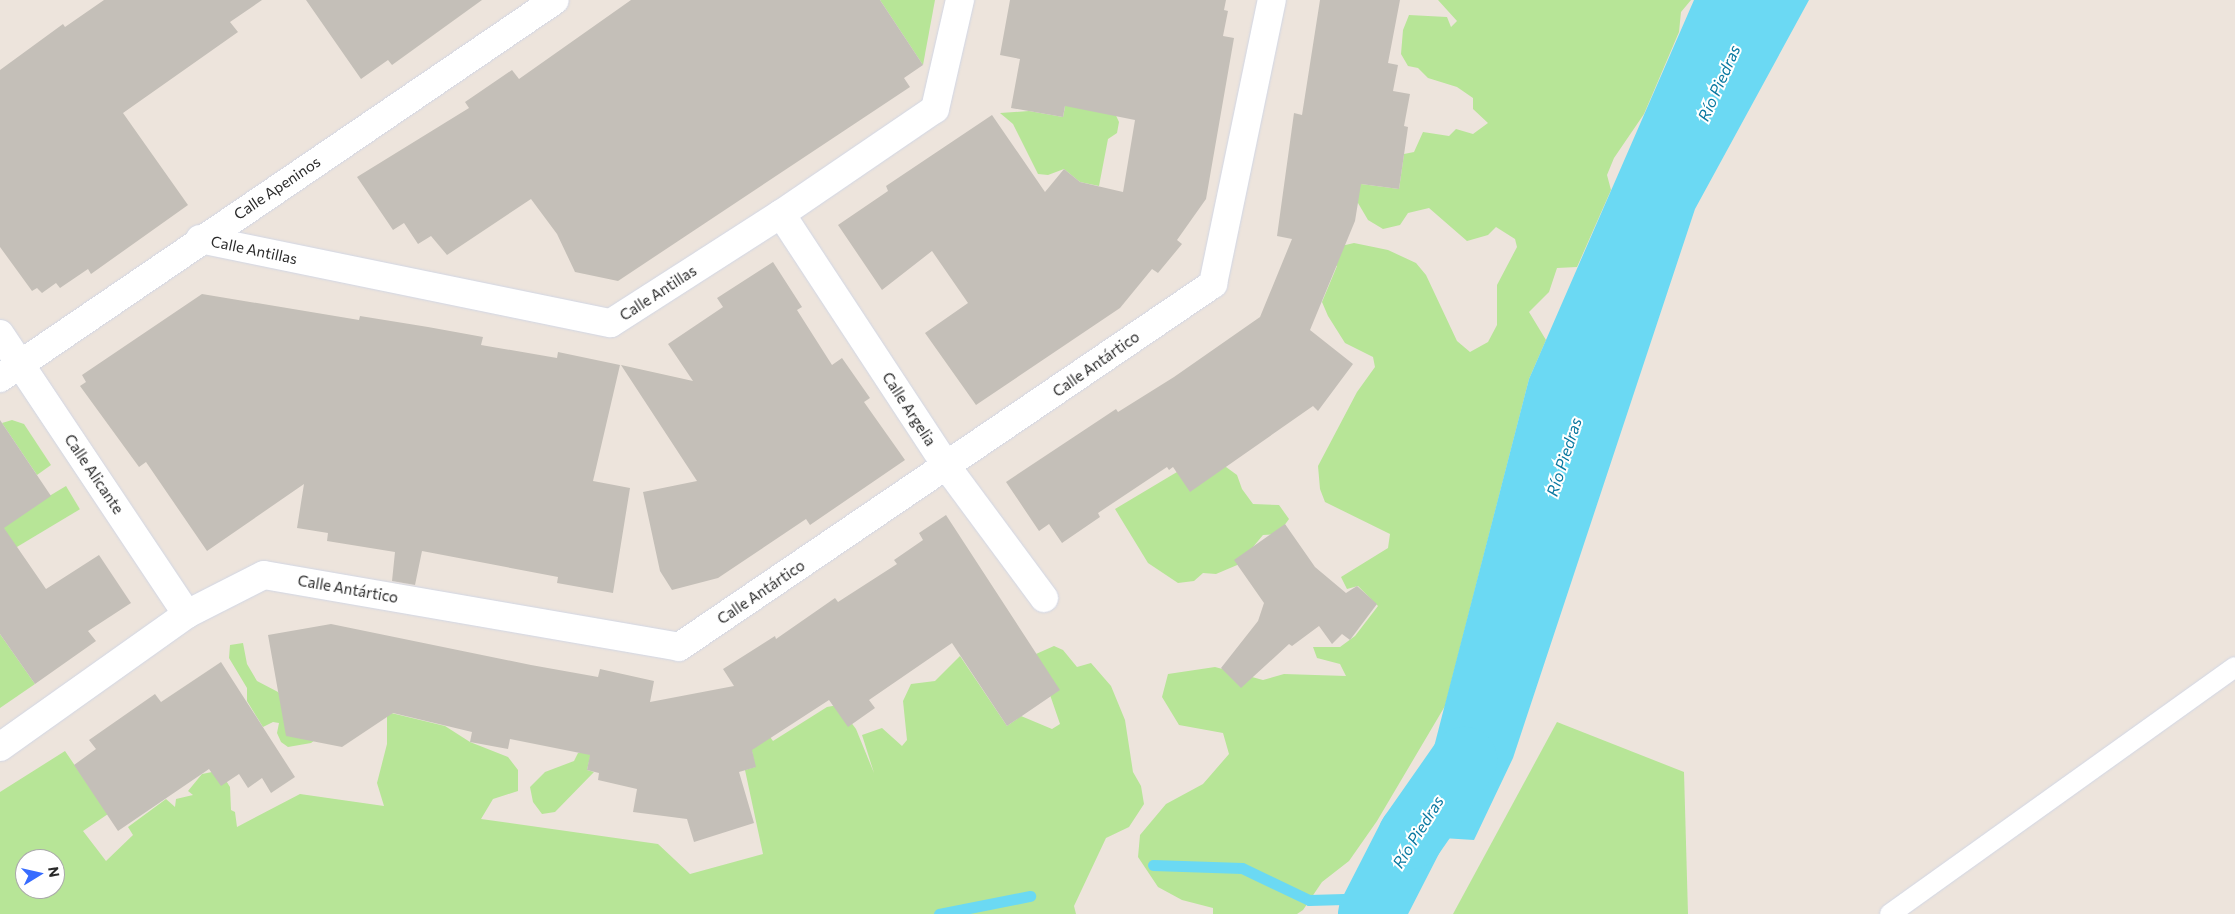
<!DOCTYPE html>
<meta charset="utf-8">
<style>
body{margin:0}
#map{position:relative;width:2235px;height:914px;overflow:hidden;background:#ede4dc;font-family:Commissioner,sans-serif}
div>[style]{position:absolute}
.green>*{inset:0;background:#b7e597;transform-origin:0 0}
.water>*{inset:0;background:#6bd9f3}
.stream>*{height:11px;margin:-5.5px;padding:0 5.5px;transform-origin:5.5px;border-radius:5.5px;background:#6bd9f3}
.river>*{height:66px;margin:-33px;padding:0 33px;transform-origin:33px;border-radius:33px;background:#6bd9f3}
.building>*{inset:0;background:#c4bfb8}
.roads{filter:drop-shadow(0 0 1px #d1d6e4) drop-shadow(0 0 1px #d1d6e4)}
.service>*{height:20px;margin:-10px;padding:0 10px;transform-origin:10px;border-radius:10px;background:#fff}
.minor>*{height:28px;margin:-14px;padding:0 14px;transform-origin:14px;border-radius:14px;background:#fff}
span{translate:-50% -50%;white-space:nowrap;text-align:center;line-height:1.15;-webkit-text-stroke:4px #fff;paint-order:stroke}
.street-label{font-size:15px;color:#2a2a2a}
.water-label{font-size:16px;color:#0978a0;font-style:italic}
.north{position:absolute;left:15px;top:849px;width:50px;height:50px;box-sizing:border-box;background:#fff;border:1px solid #aaa;border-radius:50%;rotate:81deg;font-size:14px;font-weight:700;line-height:20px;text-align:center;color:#2a2a2a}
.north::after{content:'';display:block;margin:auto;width:18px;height:22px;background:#376cff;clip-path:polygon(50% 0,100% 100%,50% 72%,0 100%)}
</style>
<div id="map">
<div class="green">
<i style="clip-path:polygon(880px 0,935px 0,923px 65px)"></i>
<i style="clip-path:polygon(1438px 0,1691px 0,1681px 12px,1679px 32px,1644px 114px,1614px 158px,1607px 175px,1611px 190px,1577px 267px,1557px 268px,1549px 292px,1529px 312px,1546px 340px,1529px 379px,1445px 706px,1377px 821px,1349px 861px,1322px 882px,1303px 910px,1297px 914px,1213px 914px,1213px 908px,1182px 900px,1158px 887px,1138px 857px,1140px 835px,1166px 804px,1203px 784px,1229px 754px,1223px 733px,1179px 725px,1162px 697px,1168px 674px,1215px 667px,1263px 680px,1284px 674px,1346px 676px,1340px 664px,1317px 658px,1313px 647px,1340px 647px,1355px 636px,1378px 606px,1358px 586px,1347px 589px,1341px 577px,1388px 548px,1390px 534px,1325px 502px,1320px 489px,1318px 466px,1357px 392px,1375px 367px,1373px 357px,1345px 343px,1328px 316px,1322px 302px,1337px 266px,1325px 261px,1337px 247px,1354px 243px,1388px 250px,1416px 263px,1426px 275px,1457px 341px,1470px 352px,1488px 342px,1497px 325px,1497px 285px,1517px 247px,1515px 239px,1496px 227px,1488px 235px,1467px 241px,1429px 208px,1408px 213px,1400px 225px,1383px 229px,1368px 220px,1358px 203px,1323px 179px,1399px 189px,1404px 154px,1414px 152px,1423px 132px,1449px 136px,1456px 129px,1473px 134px,1488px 123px,1473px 109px,1473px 98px,1457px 87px,1428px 78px,1418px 68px,1408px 66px,1401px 54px,1403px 30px,1409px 15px,1447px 17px,1451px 27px,1457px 21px)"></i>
<i style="clip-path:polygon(1069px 86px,1111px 105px,1119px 122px,1117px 133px,1108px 139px,1099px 186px,1080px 182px,1064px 169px,1048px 175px,1038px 174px,1013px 124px,1000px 113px,1029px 111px,1063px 117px)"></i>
<i style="clip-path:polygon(12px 420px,24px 424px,51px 465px,37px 475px,2px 423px)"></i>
<i style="clip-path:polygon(1226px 467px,1237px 475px,1242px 489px,1253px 504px,1279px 505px,1289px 519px,1278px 534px,1263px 535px,1253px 547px,1249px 560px,1216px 574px,1203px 573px,1194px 581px,1178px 583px,1148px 563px,1115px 509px,1177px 472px)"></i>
<i style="left:66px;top:486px;width:27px;height:75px;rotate:59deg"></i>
<i style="clip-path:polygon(0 634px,35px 684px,0 708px)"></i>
<i style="clip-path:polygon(243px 643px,247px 664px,257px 681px,278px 692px,320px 736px,311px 743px,288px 747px,281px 742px,277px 733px,279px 723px,273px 722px,263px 727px,247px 701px,247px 688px,229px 658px,230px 645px)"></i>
<i style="clip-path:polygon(evenodd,1054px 646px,1063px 650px,1077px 667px,1091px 663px,1111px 686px,1125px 720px,1133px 772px,1141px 786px,1144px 804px,1129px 827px,1106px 838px,1074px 906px,1076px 914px,0 914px,0 792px,65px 751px,108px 814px,83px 831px,106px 861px,133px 835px,128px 827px,166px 799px,175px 807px,176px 799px,193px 795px,188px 791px,202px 774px,212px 772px,223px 776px,230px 787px,231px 810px,235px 812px,237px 827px,300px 794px,384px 806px,377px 783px,387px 744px,387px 712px,445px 726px,470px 742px,508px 757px,518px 770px,518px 791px,493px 799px,481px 819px,658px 844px,690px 874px,763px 854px,745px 770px,755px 767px,750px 741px,749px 708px,773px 741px,827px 707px,838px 705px,856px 729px,874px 773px,862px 735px,882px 728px,902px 746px,907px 740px,903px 701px,911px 684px,935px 681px,960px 656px,1007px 726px,1021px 716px,1052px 729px,1060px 724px,1036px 654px,1054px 646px,25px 859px,55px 859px,55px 889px,25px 889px,25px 859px)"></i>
<i style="clip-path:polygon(1557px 722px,1684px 772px,1688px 914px,1453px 914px)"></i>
<i style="clip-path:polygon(578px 753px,591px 753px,587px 770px,594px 772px,555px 812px,542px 814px,533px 802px,530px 787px,545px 772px,574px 761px)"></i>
</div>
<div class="water">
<i style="clip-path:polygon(1694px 0,1809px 0,1695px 209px,1513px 758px,1474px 840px,1411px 836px,1529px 379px)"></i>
</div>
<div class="stream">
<i style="left:1153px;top:865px;width:89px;rotate:1.9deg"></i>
<i style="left:1242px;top:868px;width:74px;rotate:25.5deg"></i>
<i style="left:1309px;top:900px;width:70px;rotate:-1.6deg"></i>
<i style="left:939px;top:914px;width:93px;rotate:-11.2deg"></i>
</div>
<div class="river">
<i style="left:1371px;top:914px;width:88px;rotate:-62.9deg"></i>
<i style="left:1411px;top:836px;width:93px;rotate:-55.1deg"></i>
</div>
<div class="building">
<i style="clip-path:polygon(104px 0,262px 0,230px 22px,238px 32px,123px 113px,188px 205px,91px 274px,88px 269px,60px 288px,56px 283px,42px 293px,37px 288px,32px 291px,0 247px,0 70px,63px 24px,65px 27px)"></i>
<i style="clip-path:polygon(306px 0,482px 0,392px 65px,388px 60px,361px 79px)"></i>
<i style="clip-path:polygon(631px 0,880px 0,923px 65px,904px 78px,910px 87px,618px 281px,575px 272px,557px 234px,531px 199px,447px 255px,431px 236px,418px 244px,404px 223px,393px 230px,357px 177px,469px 108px,465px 102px,512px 70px,519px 79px)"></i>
<i style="clip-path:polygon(1010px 0,1226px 0,1224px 10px,1228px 11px,1223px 36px,1234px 38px,1206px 199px,1177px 240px,1182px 244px,1158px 273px,1152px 269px,1120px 308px,976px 405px,925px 333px,968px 303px,932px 251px,882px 290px,838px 225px,888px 191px,886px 186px,992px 115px,1045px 192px,1064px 169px,1080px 182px,1123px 192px,1135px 120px,1065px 106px,1063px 117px,1011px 108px,1020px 59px,1000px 55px)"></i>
<i style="clip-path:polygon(1320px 0,1400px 0,1388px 63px,1398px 65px,1393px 91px,1410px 94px,1404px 126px,1408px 127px,1399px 189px,1361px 184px,1355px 221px,1310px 330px,1353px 364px,1318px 411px,1313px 406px,1190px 492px,1173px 467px,1169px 470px,1167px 467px,1098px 513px,1100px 517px,1062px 543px,1049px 524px,1039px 531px,1006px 482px,1116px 409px,1118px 412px,1174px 377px,1260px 317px,1292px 239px,1277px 236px,1294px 113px,1302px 115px)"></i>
<i style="clip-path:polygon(773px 262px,802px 307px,797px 310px,832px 365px,842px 358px,870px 398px,864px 402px,905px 460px,810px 525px,806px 519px,718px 578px,672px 590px,660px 571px,643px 492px,697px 481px,621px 365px,693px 381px,668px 344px,723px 307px,717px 298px)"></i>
<i style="clip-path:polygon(202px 294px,359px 320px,360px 316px,428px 327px,483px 337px,481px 345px,557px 358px,558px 352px,620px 365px,593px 481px,630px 488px,613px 593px,557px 583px,558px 577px,422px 551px,415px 585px,392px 581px,395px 552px,327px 541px,328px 533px,297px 528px,304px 484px,207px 551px,146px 462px,139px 467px,80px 386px,86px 382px,82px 375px)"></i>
<i style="clip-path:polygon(0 420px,51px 496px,4px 528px,46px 589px,99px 555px,131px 603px,88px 631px,96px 641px,35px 684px,0 634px)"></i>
<i style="clip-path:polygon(946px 515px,1060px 690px,1007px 726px,952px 643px,869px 700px,875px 708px,848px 727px,829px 700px,752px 750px,756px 767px,739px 772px,754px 823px,694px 842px,687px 819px,633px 812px,637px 789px,598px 780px,599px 773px,587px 770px,590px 755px,510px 739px,508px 749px,470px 742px,472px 732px,393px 713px,342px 747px,286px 736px,268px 635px,331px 624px,531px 665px,598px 677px,600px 669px,654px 681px,650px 702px,734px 686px,723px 669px,775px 636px,776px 639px,835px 598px,838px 602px,897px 564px,894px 560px,923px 540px,919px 533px)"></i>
<i style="clip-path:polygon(1285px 524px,1315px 567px,1346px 593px,1357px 586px,1377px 604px,1350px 640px,1342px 634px,1332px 644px,1319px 626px,1292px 646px,1289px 644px,1241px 688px,1221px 668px,1258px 621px,1264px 603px,1234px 560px)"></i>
<i style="clip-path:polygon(221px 662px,295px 777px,271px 793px,262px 778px,248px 788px,239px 774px,221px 786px,209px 769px,118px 831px,74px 765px,96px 749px,89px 740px,155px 694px,161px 702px)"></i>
</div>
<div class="roads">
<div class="service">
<i style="left:1890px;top:914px;width:424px;rotate:-35.6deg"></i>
</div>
<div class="minor">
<i style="left:781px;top:214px;width:303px;rotate:56.7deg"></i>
<i style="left:947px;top:467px;width:163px;rotate:53.5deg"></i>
<i style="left:200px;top:239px;width:419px;rotate:11.6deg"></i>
<i style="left:611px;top:323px;width:202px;rotate:-32.7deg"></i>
<i style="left:781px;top:214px;width:186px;rotate:-34.3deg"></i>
<i style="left:935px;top:109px;width:112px;rotate:-77.1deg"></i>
<i style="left:0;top:334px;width:337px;rotate:56.3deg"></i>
<i style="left:0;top:378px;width:671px;rotate:-34.26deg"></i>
<i style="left:0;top:747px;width:229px;rotate:-35.4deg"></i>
<i style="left:187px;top:614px;width:86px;rotate:-26.9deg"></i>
<i style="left:264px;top:575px;width:421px;rotate:9.8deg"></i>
<i style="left:679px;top:647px;width:646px;rotate:-34.21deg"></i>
<i style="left:1213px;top:284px;width:290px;rotate:-78.3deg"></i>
</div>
</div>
<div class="street-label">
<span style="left:277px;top:188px;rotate:-34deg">Calle Apeninos</span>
<span style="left:254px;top:250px;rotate:12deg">Calle Antillas</span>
<span style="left:658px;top:293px;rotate:-33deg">Calle Antillas</span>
<span style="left:1096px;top:364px;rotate:-35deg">Calle Antártico</span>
<span style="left:909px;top:409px;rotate:57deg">Calle Argelia</span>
<span style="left:94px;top:474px;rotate:56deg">Calle Alicante</span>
<span style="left:348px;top:589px;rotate:10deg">Calle Antártico</span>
<span style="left:761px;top:592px;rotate:-34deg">Calle Antártico</span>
</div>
<div class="water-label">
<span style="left:1719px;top:83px;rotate:-66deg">Río Piedras</span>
<span style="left:1564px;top:457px;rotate:-72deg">Río Piedras</span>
<span style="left:1418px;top:832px;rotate:-58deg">Río Piedras</span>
</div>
<div class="north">N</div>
</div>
